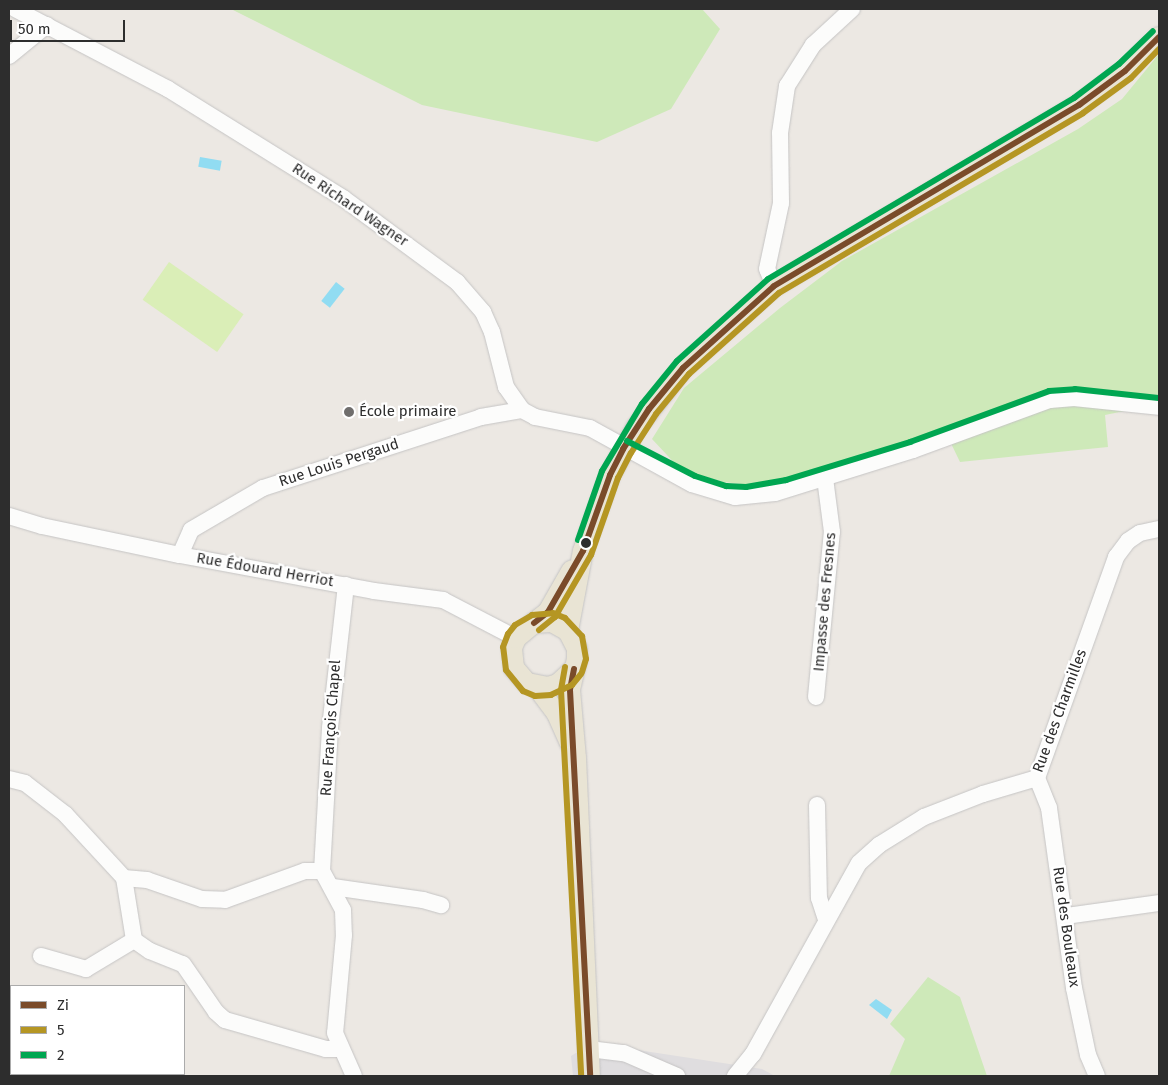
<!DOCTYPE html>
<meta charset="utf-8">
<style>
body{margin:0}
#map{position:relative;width:1168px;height:1085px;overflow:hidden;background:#ece8e3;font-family:"Fira Sans",sans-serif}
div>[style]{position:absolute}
.industrial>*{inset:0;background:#dfdddf}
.green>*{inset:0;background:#cee9b9}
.pitch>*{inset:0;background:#daeeb7;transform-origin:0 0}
.water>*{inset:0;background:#91dcf2;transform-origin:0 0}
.roads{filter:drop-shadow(0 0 1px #c5c4c4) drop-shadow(0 0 1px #c5c4c4)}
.minor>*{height:16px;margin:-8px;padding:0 8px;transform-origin:8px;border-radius:8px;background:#fcfcfb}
.major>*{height:20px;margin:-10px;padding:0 10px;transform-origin:10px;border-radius:10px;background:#e9e4d4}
.bus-1>*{height:6px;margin:-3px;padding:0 3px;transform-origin:3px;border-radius:3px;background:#7a4b2a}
.bus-2>*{height:6px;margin:-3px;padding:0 3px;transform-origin:3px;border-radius:3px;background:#b59623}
.bus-3>*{height:6px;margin:-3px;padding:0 3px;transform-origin:3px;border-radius:3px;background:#00a651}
.dots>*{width:14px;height:14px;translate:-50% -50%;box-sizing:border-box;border:2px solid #fff;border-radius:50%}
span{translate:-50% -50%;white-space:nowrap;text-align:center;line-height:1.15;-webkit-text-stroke:4.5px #fff;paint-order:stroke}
.street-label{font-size:15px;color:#2d2d2d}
.poi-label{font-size:15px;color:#2d2d2d}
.left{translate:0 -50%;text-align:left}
.frame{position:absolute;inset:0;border:10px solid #2d2d2d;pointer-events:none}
.legend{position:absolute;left:10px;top:985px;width:175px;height:90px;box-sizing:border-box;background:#fff;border:1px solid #ababab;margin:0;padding:6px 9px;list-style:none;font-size:15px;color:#2d2d2d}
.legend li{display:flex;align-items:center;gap:10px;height:25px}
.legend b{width:25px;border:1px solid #ababab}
.scale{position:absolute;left:10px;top:20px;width:115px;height:22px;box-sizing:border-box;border:2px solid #2d2d2d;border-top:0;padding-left:6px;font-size:15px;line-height:18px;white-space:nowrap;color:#2d2d2d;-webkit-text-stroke:4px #fff;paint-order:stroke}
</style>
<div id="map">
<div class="industrial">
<i style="clip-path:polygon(592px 1043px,762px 1069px,775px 1076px,573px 1076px,571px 1056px)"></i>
</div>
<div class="green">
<i style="clip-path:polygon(231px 9px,702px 9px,720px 29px,671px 109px,597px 142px,422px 105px)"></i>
<i style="clip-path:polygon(1159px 54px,1159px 404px,1105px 415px,1108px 447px,960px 462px,946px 433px,861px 456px,768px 487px,723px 482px,681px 470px,652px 439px,684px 388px,780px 308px,842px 261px,1078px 129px,1122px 99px)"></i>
<i style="clip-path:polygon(928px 977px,960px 997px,987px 1076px,889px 1076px,905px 1039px,890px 1024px)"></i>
</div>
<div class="pitch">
<i style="left:169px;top:262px;width:91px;height:46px;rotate:35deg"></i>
</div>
<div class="water">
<i style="left:200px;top:157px;width:22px;height:10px;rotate:10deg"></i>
<i style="left:336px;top:282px;width:11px;height:24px;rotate:38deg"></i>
<i style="clip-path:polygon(876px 999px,892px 1010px,887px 1019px,869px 1005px)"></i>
</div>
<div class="roads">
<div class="minor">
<i style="left:15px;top:9px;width:173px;rotate:27.6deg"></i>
<i style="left:168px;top:89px;width:206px;rotate:31.9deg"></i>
<i style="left:343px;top:198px;width:142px;rotate:36.4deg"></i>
<i style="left:457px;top:282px;width:40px;rotate:49deg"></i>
<i style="left:483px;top:312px;width:22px;rotate:66deg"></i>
<i style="left:492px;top:332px;width:57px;rotate:75.7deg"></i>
<i style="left:506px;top:387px;width:28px;rotate:55deg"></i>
<i style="left:522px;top:410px;width:15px;rotate:28deg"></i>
<i style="left:535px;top:417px;width:56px;rotate:11.3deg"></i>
<i style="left:590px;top:428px;width:116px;rotate:28.8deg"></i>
<i style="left:692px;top:484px;width:45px;rotate:16.8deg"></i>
<i style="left:735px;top:497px;width:40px;rotate:-5.7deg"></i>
<i style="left:775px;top:493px;width:145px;rotate:-17.3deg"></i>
<i style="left:913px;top:450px;width:146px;rotate:-20.1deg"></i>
<i style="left:1050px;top:400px;width:24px;rotate:-5deg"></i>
<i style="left:1074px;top:398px;width:85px;rotate:6deg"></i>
<i style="left:9px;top:56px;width:49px;rotate:-39.2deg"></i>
<i style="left:774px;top:286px;width:18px;rotate:-112deg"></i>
<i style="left:767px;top:269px;width:67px;rotate:-78deg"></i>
<i style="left:781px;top:203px;width:70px;rotate:-90.8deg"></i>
<i style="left:780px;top:133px;width:48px;rotate:-81.5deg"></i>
<i style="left:787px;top:86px;width:49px;rotate:-57.6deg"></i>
<i style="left:813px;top:45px;width:53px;rotate:-42.7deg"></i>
<i style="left:9px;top:516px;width:34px;rotate:17deg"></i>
<i style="left:42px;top:526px;width:141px;rotate:11.9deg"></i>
<i style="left:180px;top:555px;width:197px;rotate:10.5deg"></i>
<i style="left:374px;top:591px;width:70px;rotate:7.4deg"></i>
<i style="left:443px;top:600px;width:82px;rotate:27.5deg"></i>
<i style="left:180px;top:555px;width:27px;rotate:-66deg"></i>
<i style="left:191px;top:530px;width:83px;rotate:-30.3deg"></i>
<i style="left:263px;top:488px;width:229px;rotate:-18deg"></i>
<i style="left:481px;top:417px;width:42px;rotate:-9.7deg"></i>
<i style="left:346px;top:585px;width:144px;rotate:96.4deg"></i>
<i style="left:330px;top:728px;width:143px;rotate:93.2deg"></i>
<i style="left:322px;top:871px;width:44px;rotate:61.7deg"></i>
<i style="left:343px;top:910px;width:25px;rotate:88deg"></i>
<i style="left:344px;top:935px;width:98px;rotate:95.2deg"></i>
<i style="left:335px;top:1033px;width:47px;rotate:66.2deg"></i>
<i style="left:816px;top:697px;width:166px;rotate:-84.5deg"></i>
<i style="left:832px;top:532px;width:54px;rotate:-97.4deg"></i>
<i style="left:1037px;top:778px;width:32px;rotate:68deg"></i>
<i style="left:1049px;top:808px;width:182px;rotate:82.1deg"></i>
<i style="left:1074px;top:988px;width:68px;rotate:78.2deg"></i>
<i style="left:1088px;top:1055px;width:23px;rotate:67deg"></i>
<i style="left:9px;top:779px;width:16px;rotate:14deg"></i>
<i style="left:25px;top:783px;width:51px;rotate:37.8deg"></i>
<i style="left:65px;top:814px;width:87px;rotate:47.3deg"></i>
<i style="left:124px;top:878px;width:23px;rotate:5deg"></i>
<i style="left:147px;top:880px;width:58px;rotate:19.1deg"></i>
<i style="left:202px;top:899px;width:23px;rotate:2deg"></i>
<i style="left:225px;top:900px;width:85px;rotate:-19.9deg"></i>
<i style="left:305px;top:871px;width:17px"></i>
<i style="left:817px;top:805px;width:93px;rotate:88.8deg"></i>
<i style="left:819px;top:898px;width:23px;rotate:72deg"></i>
<i style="left:124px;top:878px;width:63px;rotate:80.8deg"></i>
<i style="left:134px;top:940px;width:19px;rotate:35deg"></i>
<i style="left:150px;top:951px;width:35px;rotate:22deg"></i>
<i style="left:183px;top:964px;width:58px;rotate:55.5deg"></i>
<i style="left:216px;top:1012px;width:12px;rotate:42deg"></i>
<i style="left:225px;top:1020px;width:105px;rotate:16deg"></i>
<i style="left:326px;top:1049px;width:13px"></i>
<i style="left:333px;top:887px;width:91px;rotate:8.2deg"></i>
<i style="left:423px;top:900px;width:19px;rotate:16deg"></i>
<i style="left:1066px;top:916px;width:94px;rotate:-8deg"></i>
<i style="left:41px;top:956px;width:47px;rotate:16.1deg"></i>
<i style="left:86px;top:969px;width:56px;rotate:-31.1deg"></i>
<i style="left:589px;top:1049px;width:35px;rotate:7deg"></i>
<i style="left:624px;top:1053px;width:58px;rotate:23.5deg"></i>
<i style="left:735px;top:1076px;width:28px;rotate:-51deg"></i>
<i style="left:753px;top:1054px;width:218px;rotate:-61deg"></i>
<i style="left:859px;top:863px;width:27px;rotate:-42deg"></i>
<i style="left:879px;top:845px;width:53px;rotate:-31.9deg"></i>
<i style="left:924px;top:817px;width:63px;rotate:-21.3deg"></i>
<i style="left:983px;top:794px;width:56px;rotate:-16.5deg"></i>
<i style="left:1037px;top:778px;width:235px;rotate:-70.3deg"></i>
<i style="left:1116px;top:557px;width:20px;rotate:-53deg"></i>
<i style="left:1128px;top:541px;width:14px;rotate:-34deg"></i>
<i style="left:1140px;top:533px;width:19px;rotate:-12deg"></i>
</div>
<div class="major">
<i style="left:534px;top:623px;width:18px;rotate:-38deg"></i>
<i style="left:548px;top:612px;width:48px;rotate:-60.3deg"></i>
<i style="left:568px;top:631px;width:81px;rotate:-79.4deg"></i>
<i style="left:583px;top:551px;width:81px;rotate:-70.4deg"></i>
<i style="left:610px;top:475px;width:54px;rotate:-61deg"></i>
<i style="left:636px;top:428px;width:76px;rotate:-51.9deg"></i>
<i style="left:683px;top:368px;width:122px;rotate:-42deg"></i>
<i style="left:774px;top:286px;width:355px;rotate:-30.7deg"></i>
<i style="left:1079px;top:105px;width:57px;rotate:-36.5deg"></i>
<i style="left:1125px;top:71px;width:48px;rotate:-45deg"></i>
<i style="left:574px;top:669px;width:22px;rotate:137deg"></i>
<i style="left:558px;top:684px;width:10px;rotate:163deg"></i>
<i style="left:548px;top:687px;width:21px;rotate:-169deg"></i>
<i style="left:527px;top:683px;width:20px;rotate:-131deg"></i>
<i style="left:514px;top:668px;width:20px;rotate:-96deg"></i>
<i style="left:512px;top:648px;width:11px;rotate:-68deg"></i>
<i style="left:516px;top:638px;width:23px;rotate:-40deg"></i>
<i style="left:534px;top:623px;width:18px;rotate:-3deg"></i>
<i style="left:552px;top:622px;width:18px;rotate:29deg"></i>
<i style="left:568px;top:631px;width:20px;rotate:63deg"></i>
<i style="left:577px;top:649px;width:10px;rotate:90deg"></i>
<i style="left:577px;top:659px;width:32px;rotate:103deg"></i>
<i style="left:570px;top:690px;width:68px;rotate:85deg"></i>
<i style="left:576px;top:758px;width:318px;rotate:87.5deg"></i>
<i style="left:537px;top:687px;width:34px;rotate:53deg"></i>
<i style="left:557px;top:714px;width:32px;rotate:66deg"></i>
</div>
</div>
<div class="bus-1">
<i style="left:534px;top:623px;width:18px;rotate:-38deg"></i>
<i style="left:548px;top:612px;width:70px;rotate:-60.2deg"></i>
<i style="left:583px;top:551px;width:81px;rotate:-70.4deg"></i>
<i style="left:610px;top:475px;width:29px;rotate:-63deg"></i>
<i style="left:623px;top:449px;width:48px;rotate:-57deg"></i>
<i style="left:649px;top:409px;width:53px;rotate:-50.3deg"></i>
<i style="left:683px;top:368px;width:122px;rotate:-42deg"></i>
<i style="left:774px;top:286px;width:355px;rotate:-30.7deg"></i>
<i style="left:1079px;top:105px;width:57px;rotate:-36.5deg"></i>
<i style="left:1125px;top:71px;width:48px;rotate:-45deg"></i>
<i style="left:574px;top:669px;width:21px;rotate:101deg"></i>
<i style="left:570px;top:690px;width:387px;rotate:87deg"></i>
</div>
<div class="bus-2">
<i style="left:539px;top:630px;width:21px;rotate:-39deg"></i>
<i style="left:555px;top:617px;width:72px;rotate:-59.9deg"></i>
<i style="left:591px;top:555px;width:82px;rotate:-70.7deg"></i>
<i style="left:618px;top:478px;width:28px;rotate:-63deg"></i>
<i style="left:631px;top:453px;width:46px;rotate:-57.3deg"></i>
<i style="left:656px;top:414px;width:52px;rotate:-50.5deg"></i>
<i style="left:689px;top:374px;width:121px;rotate:-42deg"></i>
<i style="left:779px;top:293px;width:353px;rotate:-30.6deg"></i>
<i style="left:1083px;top:113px;width:59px;rotate:-36.1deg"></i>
<i style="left:1131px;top:78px;width:40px;rotate:-46deg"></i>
<i style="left:565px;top:667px;width:23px;rotate:100deg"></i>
<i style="left:561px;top:690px;width:387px;rotate:87deg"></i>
<i style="left:581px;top:674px;width:14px;rotate:129deg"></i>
<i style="left:572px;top:685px;width:23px;rotate:155deg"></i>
<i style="left:551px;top:695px;width:16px;rotate:176deg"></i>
<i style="left:535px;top:696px;width:13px;rotate:-157deg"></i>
<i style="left:523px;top:691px;width:27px;rotate:-129deg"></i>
<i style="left:506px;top:670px;width:23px;rotate:-97deg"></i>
<i style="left:503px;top:647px;width:14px;rotate:-69deg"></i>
<i style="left:508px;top:634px;width:11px;rotate:-52deg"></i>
<i style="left:515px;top:625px;width:20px;rotate:-30deg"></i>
<i style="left:532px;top:615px;width:21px;rotate:-5deg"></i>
<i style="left:553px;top:613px;width:13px;rotate:23deg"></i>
<i style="left:565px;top:618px;width:25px;rotate:47deg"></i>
<i style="left:582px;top:636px;width:23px;rotate:80deg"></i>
<i style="left:586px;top:659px;width:14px;rotate:107deg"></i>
</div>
<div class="bus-3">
<i style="left:627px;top:441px;width:76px;rotate:27.2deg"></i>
<i style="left:695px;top:476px;width:33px;rotate:18deg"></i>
<i style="left:726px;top:486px;width:20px;rotate:3deg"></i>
<i style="left:746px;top:487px;width:41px;rotate:-9.9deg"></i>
<i style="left:786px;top:480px;width:130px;rotate:-17deg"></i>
<i style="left:910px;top:442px;width:148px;rotate:-20.1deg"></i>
<i style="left:1049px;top:391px;width:26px;rotate:-4deg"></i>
<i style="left:1075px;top:389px;width:84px;rotate:6.1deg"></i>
<i style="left:578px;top:540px;width:73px;rotate:-70.8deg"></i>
<i style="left:602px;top:471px;width:78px;rotate:-59.2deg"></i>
<i style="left:642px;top:404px;width:55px;rotate:-50.9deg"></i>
<i style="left:677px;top:361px;width:122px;rotate:-42deg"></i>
<i style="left:768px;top:279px;width:356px;rotate:-30.6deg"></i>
<i style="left:1074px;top:98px;width:56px;rotate:-37.1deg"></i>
<i style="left:1119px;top:64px;width:47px;rotate:-44.1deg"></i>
</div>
<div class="dots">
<i style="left:349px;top:412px;background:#706e6d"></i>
<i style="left:586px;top:543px;background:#2d2d2d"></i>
</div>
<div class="street-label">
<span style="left:350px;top:205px;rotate:34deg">Rue Richard Wagner</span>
<span style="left:339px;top:463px;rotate:-18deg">Rue Louis Pergaud</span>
<span style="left:265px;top:570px;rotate:10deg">Rue Édouard Herriot</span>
<span style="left:825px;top:602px;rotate:-85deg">Impasse des Fresnes</span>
<span style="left:1060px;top:711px;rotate:-70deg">Rue des Charmilles</span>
<span style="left:331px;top:728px;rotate:-86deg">Rue François Chapel</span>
<span style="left:1066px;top:927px;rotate:82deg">Rue des Bouleaux</span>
</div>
<div class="poi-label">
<span class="left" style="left:359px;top:412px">École primaire</span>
</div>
<div class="frame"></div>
<ul class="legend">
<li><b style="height:6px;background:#7a4b2a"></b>Zi</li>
<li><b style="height:6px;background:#b59623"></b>5</li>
<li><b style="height:6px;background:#00a651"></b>2</li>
</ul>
<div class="scale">50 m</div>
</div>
